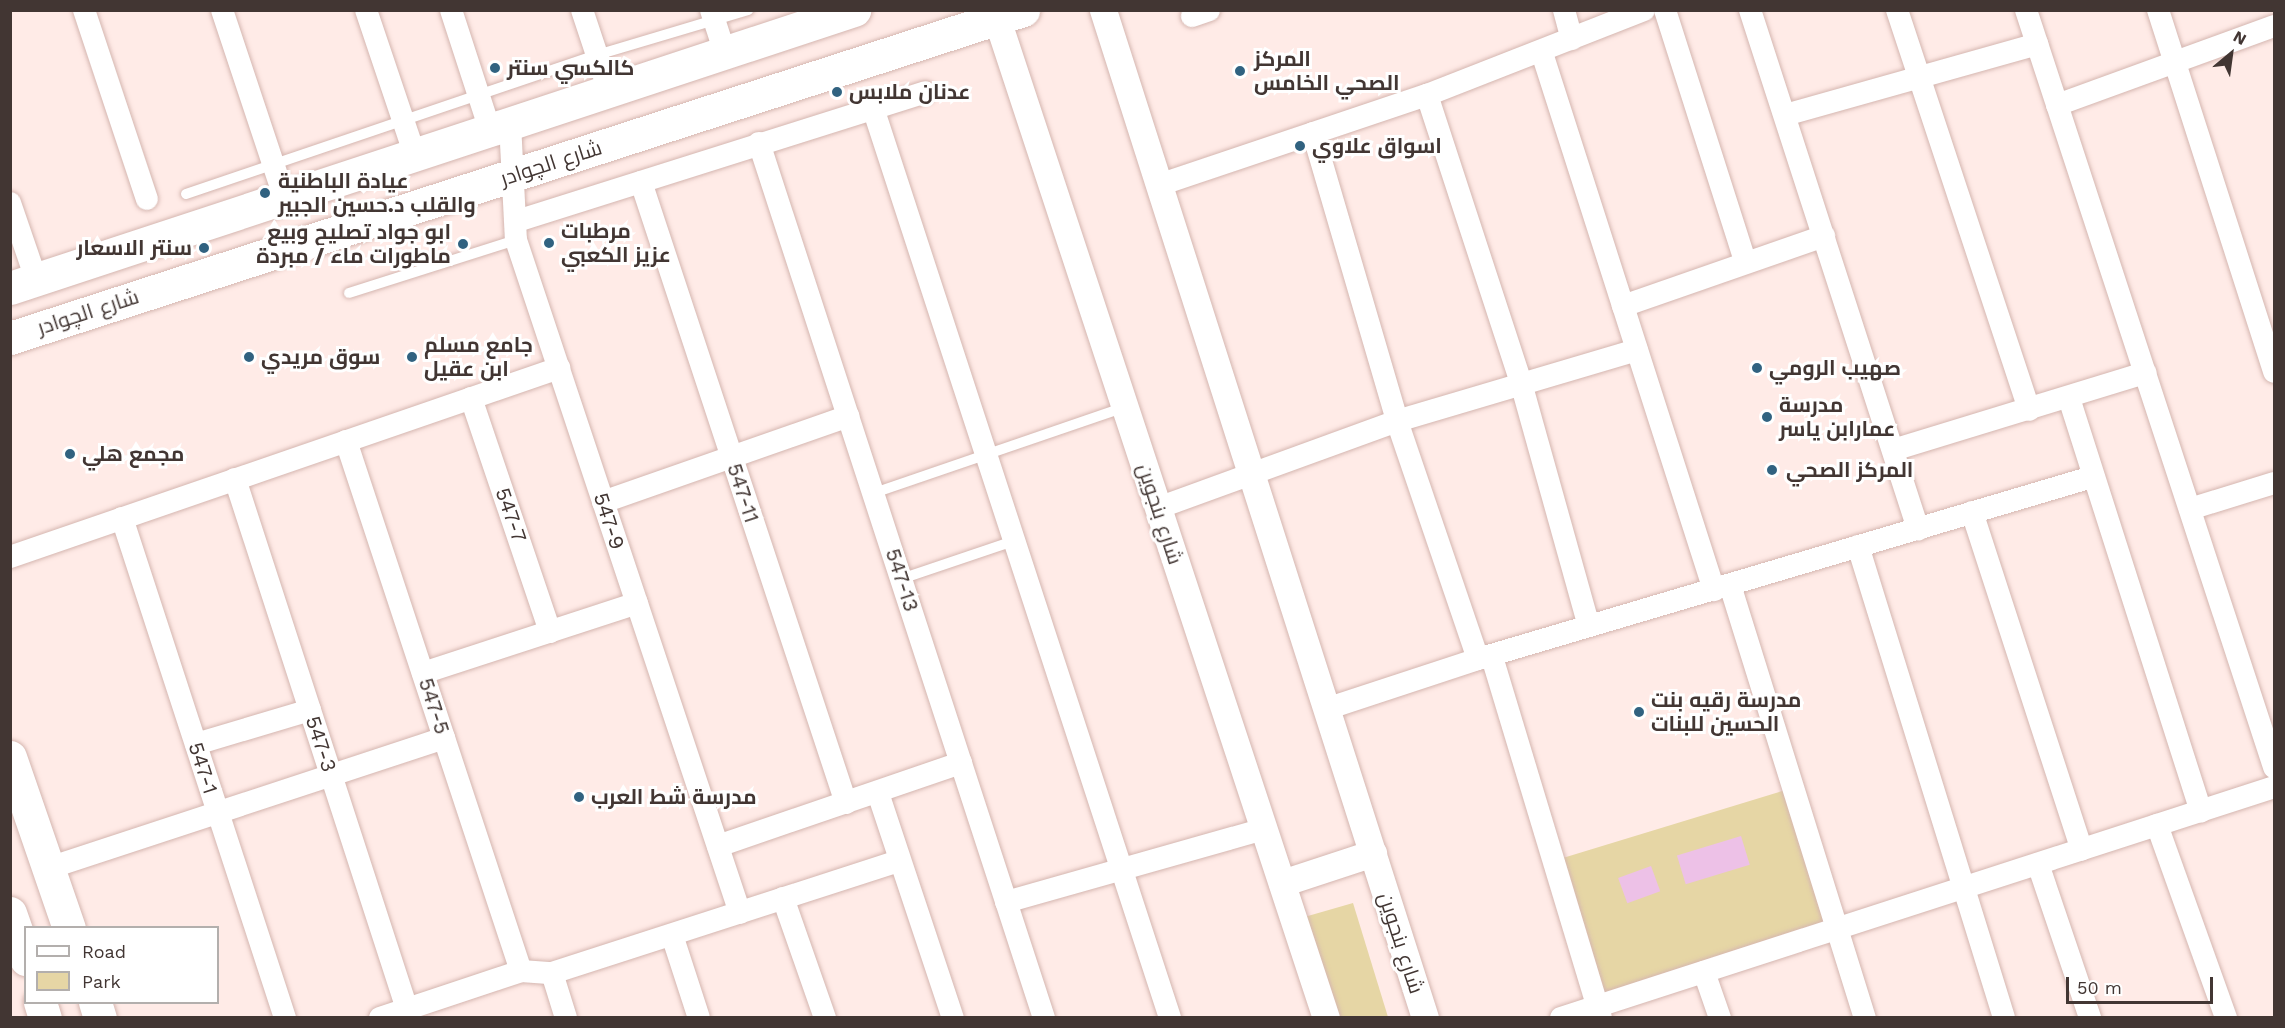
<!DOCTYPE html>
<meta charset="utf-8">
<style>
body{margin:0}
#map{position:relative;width:2285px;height:1028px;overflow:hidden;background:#ffebe7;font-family:"Work Sans",Cairo,sans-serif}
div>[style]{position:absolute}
.green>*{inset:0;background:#e6d6a5;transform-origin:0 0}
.water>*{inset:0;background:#edc1e7;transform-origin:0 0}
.roads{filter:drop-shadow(0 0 2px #d5b6b0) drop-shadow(0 0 2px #d5b6b0)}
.service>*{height:10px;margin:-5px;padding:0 5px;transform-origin:5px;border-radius:5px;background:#fff}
.minor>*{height:22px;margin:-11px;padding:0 11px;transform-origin:11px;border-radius:11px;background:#fff}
.tertiary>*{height:27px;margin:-13.5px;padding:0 13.5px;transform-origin:13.5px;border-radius:13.5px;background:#fff}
.primary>*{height:33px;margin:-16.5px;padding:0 16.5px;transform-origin:16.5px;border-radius:16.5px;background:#fff}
.dots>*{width:16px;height:16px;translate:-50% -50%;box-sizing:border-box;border:3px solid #fff;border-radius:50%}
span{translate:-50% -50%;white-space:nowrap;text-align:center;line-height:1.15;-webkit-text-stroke:6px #fff;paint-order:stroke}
.poi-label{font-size:21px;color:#423633;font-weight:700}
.left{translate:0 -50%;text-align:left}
.right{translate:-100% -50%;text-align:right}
.street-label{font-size:21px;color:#423633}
.frame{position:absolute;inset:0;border:12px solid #423633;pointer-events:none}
.legend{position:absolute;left:24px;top:926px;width:195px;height:78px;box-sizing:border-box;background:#fff;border:2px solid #b3afad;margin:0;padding:8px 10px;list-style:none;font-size:18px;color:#423633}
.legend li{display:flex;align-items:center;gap:12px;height:30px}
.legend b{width:30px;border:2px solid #b3afad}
.north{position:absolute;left:2201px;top:24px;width:60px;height:60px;-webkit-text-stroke:4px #fff;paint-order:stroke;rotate:29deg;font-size:16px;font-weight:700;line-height:24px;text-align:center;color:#423633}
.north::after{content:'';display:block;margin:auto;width:21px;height:27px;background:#423633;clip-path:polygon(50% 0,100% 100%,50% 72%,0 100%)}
.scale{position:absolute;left:2066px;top:977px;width:147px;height:27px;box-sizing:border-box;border:3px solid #423633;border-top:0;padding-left:8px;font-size:18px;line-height:21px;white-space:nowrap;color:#423633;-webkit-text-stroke:4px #fff;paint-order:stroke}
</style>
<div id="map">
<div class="green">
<i style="left:1792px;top:788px;width:148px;height:249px;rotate:73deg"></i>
<i style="clip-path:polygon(1353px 903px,1388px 1017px,1333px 1017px,1301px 918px)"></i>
</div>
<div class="water">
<i style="left:1741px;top:836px;width:30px;height:67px;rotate:73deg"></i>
<i style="left:1651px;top:866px;width:27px;height:35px;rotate:70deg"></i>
</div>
<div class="roads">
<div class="service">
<i style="left:186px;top:194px;width:434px;rotate:-18.7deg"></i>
<i style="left:597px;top:55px;width:158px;rotate:-16.6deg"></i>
<i style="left:349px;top:293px;width:175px;rotate:-17.6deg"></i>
<i style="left:874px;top:493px;width:265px;rotate:-18.9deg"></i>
<i style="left:901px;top:579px;width:118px;rotate:-18.7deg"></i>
</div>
<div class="minor">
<i style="left:84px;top:10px;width:199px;rotate:71.6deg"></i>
<i style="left:222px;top:10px;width:196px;rotate:71.6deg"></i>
<i style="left:366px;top:10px;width:151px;rotate:71.4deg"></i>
<i style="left:451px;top:10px;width:126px;rotate:72deg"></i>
<i style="left:582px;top:10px;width:85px;rotate:71.6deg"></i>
<i style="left:711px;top:10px;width:45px;rotate:72deg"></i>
<i style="left:1564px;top:10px;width:30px;rotate:75deg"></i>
<i style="left:1665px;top:10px;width:263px;rotate:72.3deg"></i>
<i style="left:1750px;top:10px;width:546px;rotate:72.06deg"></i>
<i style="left:1897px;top:10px;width:421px;rotate:71.7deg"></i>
<i style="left:2026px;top:10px;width:797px;rotate:71.86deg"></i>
<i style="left:2158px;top:10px;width:380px;rotate:72.2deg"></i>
<i style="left:1192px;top:16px;width:18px;rotate:-19deg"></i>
<i style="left:1542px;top:53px;width:564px;rotate:72.24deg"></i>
<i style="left:1427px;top:95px;width:303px;rotate:71.9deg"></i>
<i style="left:1521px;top:383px;width:252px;rotate:74.4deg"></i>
<i style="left:2057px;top:105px;width:231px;rotate:-20deg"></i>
<i style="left:873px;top:108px;width:957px;rotate:71.92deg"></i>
<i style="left:1785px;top:115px;width:262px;rotate:-15.7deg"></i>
<i style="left:510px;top:123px;width:117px;rotate:87.1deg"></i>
<i style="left:516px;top:240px;width:709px;rotate:71.59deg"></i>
<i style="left:1313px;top:133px;width:300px;rotate:73.7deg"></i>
<i style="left:1397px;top:421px;width:251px;rotate:71.2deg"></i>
<i style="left:759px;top:143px;width:920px;rotate:71.96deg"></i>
<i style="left:641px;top:182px;width:654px;rotate:71.73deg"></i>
<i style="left:1159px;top:185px;width:283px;rotate:-18.6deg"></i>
<i style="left:1427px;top:95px;width:233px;rotate:-21.4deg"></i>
<i style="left:10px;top:203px;width:80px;rotate:71.1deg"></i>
<i style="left:517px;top:221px;width:428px;rotate:-17.5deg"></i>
<i style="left:1623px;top:306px;width:213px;rotate:-19.2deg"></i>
<i style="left:471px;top:398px;width:247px;rotate:71.3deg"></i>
<i style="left:2069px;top:398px;width:434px;rotate:72.3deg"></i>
<i style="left:346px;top:441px;width:558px;rotate:71.73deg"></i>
<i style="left:1893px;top:450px;width:264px;rotate:-17deg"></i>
<i style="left:235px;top:479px;width:557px;rotate:72.02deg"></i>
<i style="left:603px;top:502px;width:260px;rotate:-19.3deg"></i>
<i style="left:1158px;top:508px;width:254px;rotate:-20deg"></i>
<i style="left:1397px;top:421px;width:250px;rotate:-16.5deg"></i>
<i style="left:2190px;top:509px;width:88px;rotate:-17.2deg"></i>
<i style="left:1972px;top:512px;width:355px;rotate:72deg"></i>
<i style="left:122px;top:518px;width:526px;rotate:71.94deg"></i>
<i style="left:1858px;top:546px;width:494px;rotate:72.8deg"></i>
<i style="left:10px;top:557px;width:581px;rotate:-19deg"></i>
<i style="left:1730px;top:585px;width:454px;rotate:72.7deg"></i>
<i style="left:1492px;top:657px;width:376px;rotate:73.2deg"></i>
<i style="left:423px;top:673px;width:225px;rotate:-18.1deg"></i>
<i style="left:1326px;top:709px;width:160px;rotate:-18.2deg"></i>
<i style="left:1478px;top:659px;width:640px;rotate:-16.51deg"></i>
<i style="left:196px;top:744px;width:119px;rotate:-16.6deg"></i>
<i style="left:878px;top:793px;width:237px;rotate:71.6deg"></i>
<i style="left:2157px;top:825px;width:205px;rotate:70.3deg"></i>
<i style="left:718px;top:846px;width:257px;rotate:-18.9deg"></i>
<i style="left:2038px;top:864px;width:163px;rotate:71.3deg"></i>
<i style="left:49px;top:868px;width:416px;rotate:-18.2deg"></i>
<i style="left:783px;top:898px;width:127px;rotate:70.7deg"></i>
<i style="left:1006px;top:902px;width:268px;rotate:-15.8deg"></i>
<i style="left:672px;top:935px;width:87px;rotate:72deg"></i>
<i style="left:1704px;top:972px;width:49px;rotate:70.8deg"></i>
<i style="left:552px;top:973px;width:47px;rotate:72.7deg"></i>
<i style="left:380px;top:1018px;width:149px;rotate:-18.4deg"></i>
<i style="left:521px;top:971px;width:31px;rotate:4deg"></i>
<i style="left:552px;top:973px;width:365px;rotate:-17.9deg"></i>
<i style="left:1561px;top:1018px;width:749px;rotate:-17.95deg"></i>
</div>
<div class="tertiary">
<i style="left:994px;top:10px;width:1061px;rotate:71.77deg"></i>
<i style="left:1103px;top:10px;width:1058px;rotate:72.28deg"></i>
<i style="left:1282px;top:883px;width:96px;rotate:-18.2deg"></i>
</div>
<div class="primary">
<i style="left:10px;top:288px;width:889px;rotate:-18.23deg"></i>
<i style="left:10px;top:338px;width:1065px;rotate:-17.94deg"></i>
<i style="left:10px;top:757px;width:181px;rotate:71deg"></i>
<i style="left:10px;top:913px;width:49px;rotate:70.8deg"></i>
<i style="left:40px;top:1002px;width:17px;rotate:73deg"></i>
<i style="left:95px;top:1002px;width:17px;rotate:73deg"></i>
</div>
</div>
<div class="dots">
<i style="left:495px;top:68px;background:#316280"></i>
<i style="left:1240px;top:71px;background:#316280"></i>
<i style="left:837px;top:92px;background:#316280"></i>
<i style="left:1300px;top:146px;background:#316280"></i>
<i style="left:265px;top:193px;background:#316280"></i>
<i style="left:549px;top:243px;background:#316280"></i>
<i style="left:463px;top:244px;background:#316280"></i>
<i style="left:204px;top:248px;background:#316280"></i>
<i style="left:249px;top:357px;background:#316280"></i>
<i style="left:412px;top:357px;background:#316280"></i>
<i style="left:1757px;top:368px;background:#316280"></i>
<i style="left:1767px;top:417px;background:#316280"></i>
<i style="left:70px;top:454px;background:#316280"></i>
<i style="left:1772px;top:470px;background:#316280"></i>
<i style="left:1639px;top:712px;background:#316280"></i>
<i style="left:579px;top:797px;background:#316280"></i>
</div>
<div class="poi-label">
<span class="left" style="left:1254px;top:71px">المركز<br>الصحي الخامس</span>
<span class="left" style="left:507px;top:68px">كالكسي سنتر</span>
<span class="left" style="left:849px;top:92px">عدنان ملابس</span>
<span class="left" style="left:1312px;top:146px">اسواق علاوي</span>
<span class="left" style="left:278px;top:193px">عيادة الباطنية<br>والقلب د.حسين الجبير</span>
<span class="left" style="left:561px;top:243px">مرطبات<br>عزيز الكعبي</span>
<span class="right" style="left:451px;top:244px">ابو جواد تصليح وبيع<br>ماطورات ماء / مبردة</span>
<span class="right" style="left:192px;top:248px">سنتر الاسعار</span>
<span class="left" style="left:424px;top:357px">جامع مسلم<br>ابن عقيل</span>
<span class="left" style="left:261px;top:357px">سوق مريدي</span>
<span class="left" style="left:1769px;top:368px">صهيب الرومي</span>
<span class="left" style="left:1779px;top:417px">مدرسة<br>عمارابن ياسر</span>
<span class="left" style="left:82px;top:454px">مجمع هلي</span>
<span class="left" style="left:1786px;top:470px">المركز الصحي</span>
<span class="left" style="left:1651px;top:712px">مدرسة رقيه بنت<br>الحسين للبنات</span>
<span class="left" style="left:591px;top:797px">مدرسة شط العرب</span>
</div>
<div class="street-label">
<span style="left:551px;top:163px;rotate:-18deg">شارع الچوادر</span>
<span style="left:88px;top:312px;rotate:-18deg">شارع الچوادر</span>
<span style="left:743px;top:493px;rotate:72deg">547-11</span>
<span style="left:1160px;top:514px;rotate:72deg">شارع بنجوين</span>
<span style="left:511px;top:515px;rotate:71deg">547-7</span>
<span style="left:609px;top:521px;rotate:72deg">547-9</span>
<span style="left:902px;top:580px;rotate:72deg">547-13</span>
<span style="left:434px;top:706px;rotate:72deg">547-5</span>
<span style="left:321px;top:744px;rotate:72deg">547-3</span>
<span style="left:203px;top:768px;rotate:72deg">547-1</span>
<span style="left:1401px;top:943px;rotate:72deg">شارع بنجوين</span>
</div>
<div class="frame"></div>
<ul class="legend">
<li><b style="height:8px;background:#fff"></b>Road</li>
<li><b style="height:16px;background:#e6d6a5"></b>Park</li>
</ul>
<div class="north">N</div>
<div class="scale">50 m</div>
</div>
